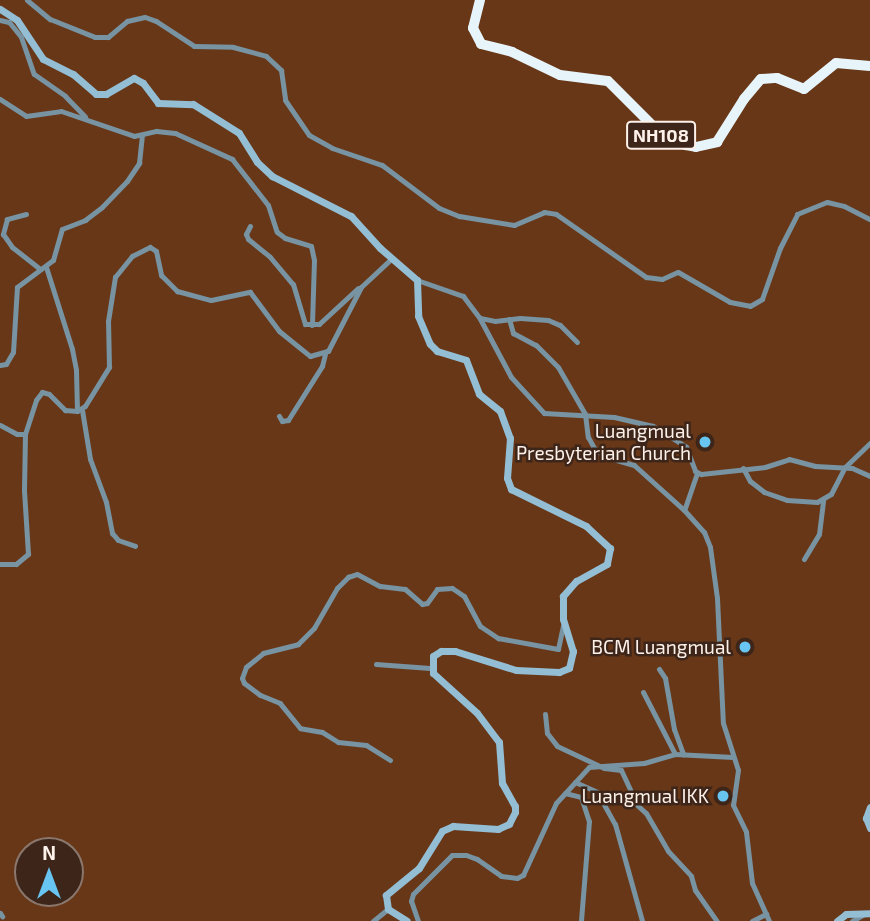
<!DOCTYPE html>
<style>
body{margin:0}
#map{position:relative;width:870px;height:921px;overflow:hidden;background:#683718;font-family:"Exo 2",sans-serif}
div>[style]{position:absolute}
.street>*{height:5px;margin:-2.5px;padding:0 2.5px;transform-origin:2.5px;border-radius:2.5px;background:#7893a1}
.secondary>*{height:7px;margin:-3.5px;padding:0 3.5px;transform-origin:3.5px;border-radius:3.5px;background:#93bed4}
.highway>*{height:10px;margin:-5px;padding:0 5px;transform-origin:5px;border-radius:5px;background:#e7f4fa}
.dots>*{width:19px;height:19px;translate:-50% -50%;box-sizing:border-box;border:4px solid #3d2619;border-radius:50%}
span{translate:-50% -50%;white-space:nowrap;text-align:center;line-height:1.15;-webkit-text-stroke:5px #3d2619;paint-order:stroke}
.shield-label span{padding:2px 5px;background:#3d2619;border:2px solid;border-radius:5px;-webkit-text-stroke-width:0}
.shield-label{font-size:18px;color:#fdf1ea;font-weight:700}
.poi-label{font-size:19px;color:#fdf1ea}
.right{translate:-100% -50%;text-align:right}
.north{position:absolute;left:14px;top:837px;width:70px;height:70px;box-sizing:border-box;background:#3d2619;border:2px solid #8a776d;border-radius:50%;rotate:0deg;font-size:19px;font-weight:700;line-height:28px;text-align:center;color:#fdf1ea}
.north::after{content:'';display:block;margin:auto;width:24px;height:32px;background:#68c4f0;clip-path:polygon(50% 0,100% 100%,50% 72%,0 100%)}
</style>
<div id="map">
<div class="street">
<i style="left:27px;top:0;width:30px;rotate:40deg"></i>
<i style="left:50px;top:19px;width:48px;rotate:21.8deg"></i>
<i style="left:95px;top:37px;width:13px"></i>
<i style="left:108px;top:37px;width:25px;rotate:-40deg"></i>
<i style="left:127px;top:21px;width:18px;rotate:-13deg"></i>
<i style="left:145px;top:17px;width:12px;rotate:20deg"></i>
<i style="left:156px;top:21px;width:45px;rotate:33.3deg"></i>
<i style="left:194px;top:46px;width:39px;rotate:1deg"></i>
<i style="left:233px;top:47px;width:34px;rotate:15deg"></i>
<i style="left:266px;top:56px;width:21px;rotate:43deg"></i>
<i style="left:281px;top:70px;width:30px;rotate:82deg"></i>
<i style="left:285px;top:100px;width:42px;rotate:55.6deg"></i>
<i style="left:309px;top:135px;width:26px;rotate:29deg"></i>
<i style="left:332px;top:148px;width:53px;rotate:18.8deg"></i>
<i style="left:382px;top:165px;width:71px;rotate:37deg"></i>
<i style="left:439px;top:208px;width:22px;rotate:22deg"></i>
<i style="left:459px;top:216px;width:56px;rotate:9.3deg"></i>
<i style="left:514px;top:225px;width:33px;rotate:-23deg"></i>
<i style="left:544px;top:212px;width:12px;rotate:9deg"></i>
<i style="left:556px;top:214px;width:110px;rotate:35deg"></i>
<i style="left:646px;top:277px;width:16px;rotate:7deg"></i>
<i style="left:662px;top:279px;width:17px;rotate:-24deg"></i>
<i style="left:678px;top:272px;width:60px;rotate:30deg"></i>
<i style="left:730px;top:302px;width:20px;rotate:11deg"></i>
<i style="left:750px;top:306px;width:14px;rotate:-30deg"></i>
<i style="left:762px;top:299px;width:54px;rotate:-70.6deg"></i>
<i style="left:780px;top:248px;width:38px;rotate:-63deg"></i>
<i style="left:797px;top:214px;width:32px;rotate:-22deg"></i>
<i style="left:827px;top:202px;width:17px;rotate:13deg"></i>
<i style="left:844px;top:206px;width:29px;rotate:27deg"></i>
<i style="left:0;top:20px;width:9px;rotate:13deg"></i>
<i style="left:9px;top:22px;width:19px;rotate:51deg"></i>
<i style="left:21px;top:37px;width:39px;rotate:71deg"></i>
<i style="left:34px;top:74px;width:38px;rotate:35deg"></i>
<i style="left:65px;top:96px;width:29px;rotate:46deg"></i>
<i style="left:0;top:99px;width:31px;rotate:33deg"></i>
<i style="left:26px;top:116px;width:35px;rotate:-8deg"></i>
<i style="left:61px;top:111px;width:77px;rotate:18.9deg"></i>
<i style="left:134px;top:136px;width:23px;rotate:-13deg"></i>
<i style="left:156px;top:131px;width:19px;rotate:6deg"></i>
<i style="left:175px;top:133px;width:63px;rotate:24.5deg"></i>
<i style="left:232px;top:159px;width:58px;rotate:52deg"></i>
<i style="left:268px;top:205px;width:28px;rotate:72deg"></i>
<i style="left:277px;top:232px;width:10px;rotate:37deg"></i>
<i style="left:285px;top:238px;width:27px;rotate:17deg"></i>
<i style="left:311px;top:246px;width:14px;rotate:78deg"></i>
<i style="left:314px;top:260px;width:65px;rotate:91.8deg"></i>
<i style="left:26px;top:214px;width:20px;rotate:165deg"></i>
<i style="left:7px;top:219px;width:16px;rotate:105deg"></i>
<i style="left:3px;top:234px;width:16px;rotate:55deg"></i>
<i style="left:12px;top:247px;width:36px;rotate:38deg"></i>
<i style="left:250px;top:226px;width:9px;rotate:117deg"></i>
<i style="left:246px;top:234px;width:5px;rotate:68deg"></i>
<i style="left:248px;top:239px;width:28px;rotate:39deg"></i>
<i style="left:270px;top:257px;width:35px;rotate:50deg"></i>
<i style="left:293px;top:284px;width:42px;rotate:73.3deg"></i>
<i style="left:305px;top:324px;width:14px"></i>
<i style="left:319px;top:324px;width:53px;rotate:-42.7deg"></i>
<i style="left:46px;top:267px;width:86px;rotate:72.4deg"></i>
<i style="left:72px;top:349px;width:21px;rotate:79deg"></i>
<i style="left:76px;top:370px;width:41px;rotate:88.6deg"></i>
<i style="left:417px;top:280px;width:49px;rotate:19.2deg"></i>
<i style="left:463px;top:296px;width:26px;rotate:53deg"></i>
<i style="left:479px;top:317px;width:68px;rotate:61.9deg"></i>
<i style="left:511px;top:377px;width:49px;rotate:47.5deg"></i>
<i style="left:544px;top:413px;width:70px;rotate:3.3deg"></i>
<i style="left:614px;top:417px;width:40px;rotate:13deg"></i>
<i style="left:653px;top:426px;width:39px;rotate:32deg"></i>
<i style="left:686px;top:447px;width:26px;rotate:69deg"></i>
<i style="left:695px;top:471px;width:7px;rotate:27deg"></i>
<i style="left:701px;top:474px;width:64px;rotate:-6.2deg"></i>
<i style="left:765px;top:467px;width:25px;rotate:-18deg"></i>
<i style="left:789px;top:459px;width:27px;rotate:15deg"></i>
<i style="left:815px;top:466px;width:37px;rotate:3deg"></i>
<i style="left:852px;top:468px;width:20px;rotate:24deg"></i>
<i style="left:480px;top:318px;width:15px;rotate:11deg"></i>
<i style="left:495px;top:321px;width:25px;rotate:-7deg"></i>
<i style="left:520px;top:318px;width:28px;rotate:4deg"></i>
<i style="left:548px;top:320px;width:13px;rotate:23deg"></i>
<i style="left:560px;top:325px;width:24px;rotate:45deg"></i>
<i style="left:509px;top:319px;width:15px;rotate:74deg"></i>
<i style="left:513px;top:333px;width:26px;rotate:28deg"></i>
<i style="left:536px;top:345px;width:31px;rotate:45deg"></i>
<i style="left:558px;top:367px;width:54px;rotate:60.1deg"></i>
<i style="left:585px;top:414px;width:23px;rotate:83deg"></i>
<i style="left:588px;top:437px;width:13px;rotate:61deg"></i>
<i style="left:594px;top:448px;width:15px;rotate:37deg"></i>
<i style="left:606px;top:457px;width:29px;rotate:16deg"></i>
<i style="left:634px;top:465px;width:67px;rotate:42deg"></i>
<i style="left:0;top:365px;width:6px;rotate:-9deg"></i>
<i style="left:6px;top:364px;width:14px;rotate:-60deg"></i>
<i style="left:13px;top:352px;width:65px;rotate:-86.5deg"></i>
<i style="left:17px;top:287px;width:45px;rotate:-36.9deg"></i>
<i style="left:53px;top:260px;width:32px;rotate:-74deg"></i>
<i style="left:62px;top:229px;width:25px;rotate:-21deg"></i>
<i style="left:85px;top:220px;width:21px;rotate:-37deg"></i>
<i style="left:102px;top:207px;width:36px;rotate:-46deg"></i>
<i style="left:127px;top:181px;width:22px;rotate:-56deg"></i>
<i style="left:139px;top:163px;width:27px;rotate:-84deg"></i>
<i style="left:82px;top:410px;width:50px;rotate:80.7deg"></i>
<i style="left:90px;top:459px;width:46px;rotate:69.6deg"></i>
<i style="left:106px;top:502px;width:32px;rotate:79deg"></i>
<i style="left:112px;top:533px;width:9px;rotate:49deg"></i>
<i style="left:118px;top:540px;width:18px;rotate:19deg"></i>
<i style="left:279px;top:416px;width:6px;rotate:59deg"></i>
<i style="left:282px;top:421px;width:6px;rotate:-9deg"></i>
<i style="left:288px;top:420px;width:64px;rotate:-57.8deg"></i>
<i style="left:322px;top:366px;width:12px;rotate:-76deg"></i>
<i style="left:0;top:425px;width:19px;rotate:28deg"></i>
<i style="left:17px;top:434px;width:8px"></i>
<i style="left:25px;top:434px;width:36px;rotate:-72deg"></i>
<i style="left:36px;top:400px;width:10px;rotate:-53deg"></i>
<i style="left:42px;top:392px;width:7px;rotate:16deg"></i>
<i style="left:49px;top:394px;width:23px;rotate:45deg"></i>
<i style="left:65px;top:410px;width:12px;rotate:5deg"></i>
<i style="left:77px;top:411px;width:9px;rotate:-32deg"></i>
<i style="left:85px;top:406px;width:46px;rotate:-58.4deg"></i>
<i style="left:109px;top:367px;width:46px;rotate:-91.2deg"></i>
<i style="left:108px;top:321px;width:45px;rotate:-81deg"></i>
<i style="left:115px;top:277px;width:27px;rotate:-51deg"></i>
<i style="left:132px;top:256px;width:20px;rotate:-27deg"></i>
<i style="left:150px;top:247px;width:7px;rotate:34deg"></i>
<i style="left:156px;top:251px;width:25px;rotate:78deg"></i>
<i style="left:161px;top:275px;width:23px;rotate:45deg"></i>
<i style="left:177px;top:291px;width:35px;rotate:15deg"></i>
<i style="left:211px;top:300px;width:40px;rotate:-12deg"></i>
<i style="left:250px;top:292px;width:49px;rotate:53.4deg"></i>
<i style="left:279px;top:331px;width:40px;rotate:39deg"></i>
<i style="left:310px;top:356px;width:19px;rotate:-16deg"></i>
<i style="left:328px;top:351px;width:72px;rotate:-62.7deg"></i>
<i style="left:361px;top:287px;width:42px;rotate:-43.1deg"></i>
<i style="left:743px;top:468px;width:15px;rotate:62deg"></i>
<i style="left:750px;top:481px;width:18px;rotate:38deg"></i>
<i style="left:764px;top:492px;width:24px;rotate:19deg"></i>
<i style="left:787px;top:500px;width:30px;rotate:4deg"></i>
<i style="left:817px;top:502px;width:16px;rotate:-30deg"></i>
<i style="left:831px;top:494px;width:30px;rotate:-63deg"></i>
<i style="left:845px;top:467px;width:35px;rotate:-44deg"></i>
<i style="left:697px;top:473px;width:39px;rotate:109deg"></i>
<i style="left:684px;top:510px;width:30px;rotate:48deg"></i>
<i style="left:704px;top:532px;width:16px;rotate:68deg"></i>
<i style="left:710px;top:547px;width:51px;rotate:82.2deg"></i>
<i style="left:717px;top:598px;width:125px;rotate:87.3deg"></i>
<i style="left:723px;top:723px;width:49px;rotate:72.3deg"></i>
<i style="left:738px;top:770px;width:35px;rotate:98deg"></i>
<i style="left:733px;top:805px;width:30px;rotate:64deg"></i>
<i style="left:746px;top:832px;width:51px;rotate:83.3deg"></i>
<i style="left:752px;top:883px;width:42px;rotate:65.9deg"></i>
<i style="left:804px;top:559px;width:29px;rotate:-59deg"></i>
<i style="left:819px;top:534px;width:34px;rotate:-83deg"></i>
<i style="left:0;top:564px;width:16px"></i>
<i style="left:16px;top:564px;width:16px;rotate:-40deg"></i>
<i style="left:28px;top:554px;width:64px;rotate:-93.6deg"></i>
<i style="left:24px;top:490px;width:56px;rotate:-89deg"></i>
<i style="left:376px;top:664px;width:54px;rotate:4.2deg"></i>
<i style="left:659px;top:669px;width:11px;rotate:56deg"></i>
<i style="left:665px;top:678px;width:52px;rotate:80deg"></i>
<i style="left:674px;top:729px;width:27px;rotate:70deg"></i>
<i style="left:643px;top:692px;width:70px;rotate:62.7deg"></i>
<i style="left:545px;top:714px;width:19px;rotate:84deg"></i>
<i style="left:547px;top:733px;width:16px;rotate:52deg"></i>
<i style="left:557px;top:746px;width:52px;rotate:25.1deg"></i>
<i style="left:604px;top:768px;width:17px;rotate:7deg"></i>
<i style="left:621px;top:770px;width:38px;rotate:65deg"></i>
<i style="left:637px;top:805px;width:12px;rotate:42deg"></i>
<i style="left:646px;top:813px;width:44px;rotate:59.9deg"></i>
<i style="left:668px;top:851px;width:34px;rotate:47deg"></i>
<i style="left:691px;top:876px;width:15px;rotate:74deg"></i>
<i style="left:695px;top:890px;width:38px;rotate:55deg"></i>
<i style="left:390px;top:760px;width:28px;rotate:-148deg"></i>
<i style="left:366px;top:745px;width:28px;rotate:-174deg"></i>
<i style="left:338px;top:742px;width:19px;rotate:-148deg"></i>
<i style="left:322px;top:732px;width:22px;rotate:-170deg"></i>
<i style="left:300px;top:728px;width:32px;rotate:-129deg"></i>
<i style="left:280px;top:703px;width:22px;rotate:-158deg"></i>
<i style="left:260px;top:695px;width:20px;rotate:-143deg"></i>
<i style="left:244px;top:683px;width:5px;rotate:-112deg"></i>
<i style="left:242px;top:678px;width:12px;rotate:-70deg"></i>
<i style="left:246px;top:667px;width:22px;rotate:-39deg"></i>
<i style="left:263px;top:653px;width:36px;rotate:-14deg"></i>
<i style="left:298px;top:644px;width:23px;rotate:-45deg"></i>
<i style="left:314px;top:628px;width:46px;rotate:-60.1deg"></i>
<i style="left:337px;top:588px;width:16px;rotate:-45deg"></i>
<i style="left:348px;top:577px;width:9px;rotate:-18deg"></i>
<i style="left:357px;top:574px;width:26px;rotate:28deg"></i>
<i style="left:380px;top:586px;width:25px;rotate:7deg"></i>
<i style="left:405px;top:589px;width:23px;rotate:41deg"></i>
<i style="left:422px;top:604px;width:5px;rotate:-11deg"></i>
<i style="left:427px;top:603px;width:17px;rotate:-54deg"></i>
<i style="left:437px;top:589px;width:15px;rotate:-4deg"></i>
<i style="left:452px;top:588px;width:14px;rotate:34deg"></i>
<i style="left:464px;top:596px;width:34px;rotate:62deg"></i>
<i style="left:480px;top:626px;width:22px;rotate:34deg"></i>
<i style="left:498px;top:638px;width:61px;rotate:10.4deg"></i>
<i style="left:558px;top:649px;width:24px;rotate:-78deg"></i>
<i style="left:575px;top:782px;width:24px;rotate:24deg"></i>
<i style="left:597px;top:792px;width:37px;rotate:61deg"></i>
<i style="left:615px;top:824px;width:101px;rotate:74.4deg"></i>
<i style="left:565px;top:793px;width:16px;rotate:14deg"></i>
<i style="left:581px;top:797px;width:25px;rotate:72deg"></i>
<i style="left:589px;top:821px;width:100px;rotate:94.6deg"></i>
<i style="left:0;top:913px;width:4px;rotate:56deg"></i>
<i style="left:373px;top:921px;width:19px;rotate:-39deg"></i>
<i style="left:418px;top:921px;width:21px;rotate:-109deg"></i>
<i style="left:411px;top:901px;width:7px;rotate:-74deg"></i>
<i style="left:413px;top:894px;width:55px;rotate:-45deg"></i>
<i style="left:452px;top:855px;width:14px"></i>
<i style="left:466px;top:855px;width:12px;rotate:20deg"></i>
<i style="left:477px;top:859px;width:29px;rotate:35deg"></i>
<i style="left:501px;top:876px;width:16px;rotate:7deg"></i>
<i style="left:517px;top:878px;width:7px;rotate:-27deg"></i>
<i style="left:523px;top:875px;width:79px;rotate:-65.4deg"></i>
<i style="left:556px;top:803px;width:49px;rotate:-47.5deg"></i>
<i style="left:589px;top:767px;width:55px;rotate:-4.2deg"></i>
<i style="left:644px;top:763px;width:32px;rotate:-16deg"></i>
<i style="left:675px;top:754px;width:58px;rotate:3deg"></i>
<i style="left:752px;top:921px;width:16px;rotate:-27deg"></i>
<i style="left:852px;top:921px;width:14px;rotate:-30deg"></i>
</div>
<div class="secondary">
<i style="left:0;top:9px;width:20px;rotate:33deg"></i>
<i style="left:17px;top:20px;width:47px;rotate:56.3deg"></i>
<i style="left:43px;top:59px;width:34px;rotate:27deg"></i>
<i style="left:73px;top:74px;width:30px;rotate:41deg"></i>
<i style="left:96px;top:94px;width:10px"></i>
<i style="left:106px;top:94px;width:32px;rotate:-30deg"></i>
<i style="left:134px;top:78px;width:10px;rotate:29deg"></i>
<i style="left:143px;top:83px;width:25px;rotate:53deg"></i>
<i style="left:158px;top:103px;width:35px;rotate:2deg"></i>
<i style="left:193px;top:104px;width:54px;rotate:32.2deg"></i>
<i style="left:239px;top:133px;width:34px;rotate:58deg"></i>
<i style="left:257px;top:162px;width:21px;rotate:43deg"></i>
<i style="left:272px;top:176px;width:89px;rotate:26.9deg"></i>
<i style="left:351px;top:216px;width:43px;rotate:47.8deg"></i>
<i style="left:380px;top:248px;width:49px;rotate:40.9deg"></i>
<i style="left:417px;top:280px;width:36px;rotate:88deg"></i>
<i style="left:418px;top:316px;width:30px;rotate:67deg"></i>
<i style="left:430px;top:344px;width:10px;rotate:45deg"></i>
<i style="left:437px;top:351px;width:30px;rotate:17deg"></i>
<i style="left:466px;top:360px;width:36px;rotate:69deg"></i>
<i style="left:479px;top:394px;width:27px;rotate:39deg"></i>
<i style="left:500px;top:411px;width:29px;rotate:70deg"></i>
<i style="left:510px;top:438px;width:40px;rotate:94.3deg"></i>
<i style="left:507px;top:478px;width:12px;rotate:70deg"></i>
<i style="left:511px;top:489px;width:84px;rotate:26.3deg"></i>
<i style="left:586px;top:526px;width:33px;rotate:43deg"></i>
<i style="left:610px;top:548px;width:16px;rotate:101deg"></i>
<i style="left:607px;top:564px;width:35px;rotate:151deg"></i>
<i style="left:576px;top:581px;width:20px;rotate:131deg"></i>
<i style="left:563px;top:596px;width:23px;rotate:90deg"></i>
<i style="left:563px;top:619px;width:34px;rotate:73deg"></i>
<i style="left:573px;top:651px;width:17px;rotate:103deg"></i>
<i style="left:569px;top:668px;width:11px;rotate:158deg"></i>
<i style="left:559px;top:672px;width:43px;rotate:-177.3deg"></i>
<i style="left:516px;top:670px;width:64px;rotate:-162.7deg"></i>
<i style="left:455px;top:651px;width:14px;rotate:180deg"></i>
<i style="left:441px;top:651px;width:9px;rotate:148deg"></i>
<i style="left:433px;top:656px;width:17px;rotate:90deg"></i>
<i style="left:433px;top:673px;width:59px;rotate:42.3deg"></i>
<i style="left:477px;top:713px;width:36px;rotate:53deg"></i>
<i style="left:499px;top:742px;width:41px;rotate:85.8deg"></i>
<i style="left:502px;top:783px;width:26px;rotate:61deg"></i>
<i style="left:515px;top:806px;width:6px;rotate:90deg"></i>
<i style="left:515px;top:812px;width:13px;rotate:117deg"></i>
<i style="left:509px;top:824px;width:12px;rotate:156deg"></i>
<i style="left:498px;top:829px;width:45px;rotate:-176.2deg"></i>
<i style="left:453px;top:826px;width:12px;rotate:156deg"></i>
<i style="left:442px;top:831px;width:44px;rotate:121.9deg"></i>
<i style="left:419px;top:868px;width:43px;rotate:140.7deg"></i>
<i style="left:386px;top:895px;width:14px;rotate:82deg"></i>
<i style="left:388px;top:909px;width:22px;rotate:32deg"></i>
<i style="left:870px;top:807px;width:12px;rotate:110deg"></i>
<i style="left:866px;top:818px;width:11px;rotate:68deg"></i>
<i style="left:837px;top:921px;width:11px;rotate:-38deg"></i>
<i style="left:846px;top:914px;width:24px;rotate:-2deg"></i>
</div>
<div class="highway">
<i style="left:480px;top:0;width:29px;rotate:104deg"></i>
<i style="left:473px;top:28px;width:18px;rotate:63deg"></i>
<i style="left:481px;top:44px;width:32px;rotate:14deg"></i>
<i style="left:512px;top:52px;width:53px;rotate:25.6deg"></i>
<i style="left:560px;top:75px;width:48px;rotate:7.1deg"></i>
<i style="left:608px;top:81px;width:76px;rotate:45deg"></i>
<i style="left:662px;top:135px;width:26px;rotate:23deg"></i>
<i style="left:686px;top:145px;width:10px;rotate:11deg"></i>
<i style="left:696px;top:147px;width:22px;rotate:-13deg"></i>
<i style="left:717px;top:142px;width:51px;rotate:-57.9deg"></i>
<i style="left:744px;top:99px;width:26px;rotate:-50deg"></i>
<i style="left:761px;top:79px;width:16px;rotate:-4deg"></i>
<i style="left:777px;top:78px;width:29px;rotate:22deg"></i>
<i style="left:804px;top:89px;width:41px;rotate:-39.1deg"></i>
<i style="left:836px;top:63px;width:34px;rotate:5deg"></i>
</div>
<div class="dots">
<i style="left:705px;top:442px;background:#68c4f0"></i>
<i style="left:745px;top:647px;background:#68c4f0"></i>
<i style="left:723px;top:796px;background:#68c4f0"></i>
</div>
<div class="shield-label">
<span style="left:661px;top:135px">NH108</span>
</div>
<div class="poi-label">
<span class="right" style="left:691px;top:442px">Luangmual<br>Presbyterian Church</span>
<span class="right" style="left:731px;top:647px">BCM Luangmual</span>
<span class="right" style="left:709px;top:796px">Luangmual IKK</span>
</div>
<div class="north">N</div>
</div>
